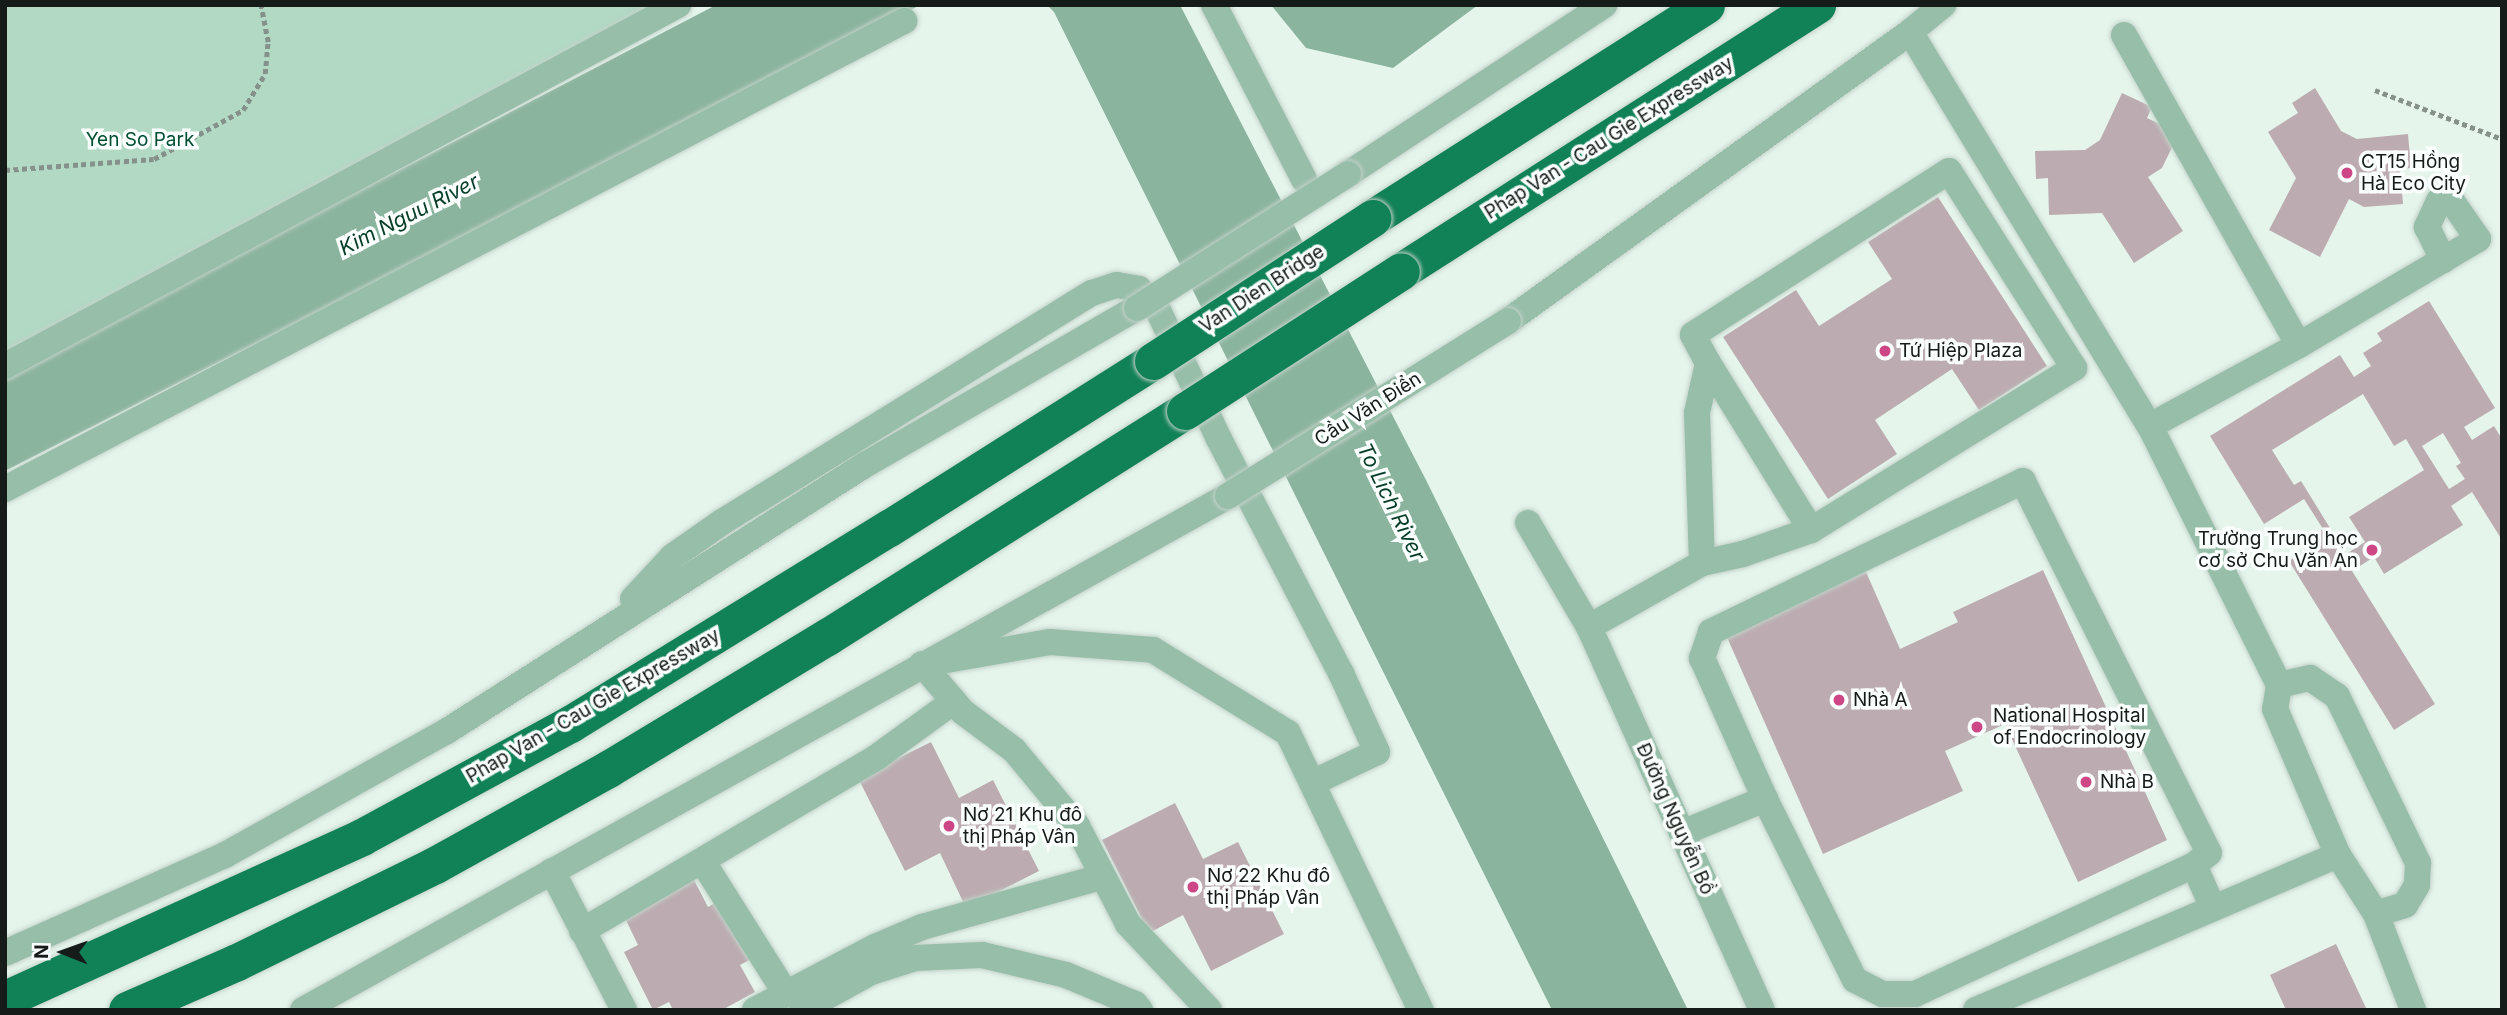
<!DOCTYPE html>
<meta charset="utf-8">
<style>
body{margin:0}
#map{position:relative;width:2507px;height:1015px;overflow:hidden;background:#e5f5ec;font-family:Inter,sans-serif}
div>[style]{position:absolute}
.green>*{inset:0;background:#b1d9c4}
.water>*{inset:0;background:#8bb49e}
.building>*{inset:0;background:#bcacb1}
.path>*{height:4.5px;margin-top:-2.25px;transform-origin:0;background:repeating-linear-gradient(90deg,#85918a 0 5px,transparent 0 8.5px)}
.roads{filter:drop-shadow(0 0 2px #c4d2ca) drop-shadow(0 0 2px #c4d2ca)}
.minor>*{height:26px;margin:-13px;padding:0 13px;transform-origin:13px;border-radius:13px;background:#97bea9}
.highway>*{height:37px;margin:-18.5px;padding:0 18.5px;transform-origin:18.5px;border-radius:18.5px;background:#118158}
.bridges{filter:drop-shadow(0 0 2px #c4d2ca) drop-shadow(0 0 2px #c4d2ca)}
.minor-bridge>*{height:26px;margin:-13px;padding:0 13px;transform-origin:13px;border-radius:13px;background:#97bea9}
.highway-bridge>*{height:37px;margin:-18.5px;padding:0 18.5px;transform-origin:18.5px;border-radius:18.5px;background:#118158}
.dots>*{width:19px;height:19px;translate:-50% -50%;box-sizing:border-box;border:4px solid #fbfffd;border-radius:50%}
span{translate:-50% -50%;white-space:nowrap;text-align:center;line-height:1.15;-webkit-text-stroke:7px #fbfffd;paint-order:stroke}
.street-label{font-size:19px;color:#151b18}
.park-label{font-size:19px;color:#004f33}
.poi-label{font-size:19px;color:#151b18}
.left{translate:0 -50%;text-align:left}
.right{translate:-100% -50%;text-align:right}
.water-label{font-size:21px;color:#063d28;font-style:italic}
.frame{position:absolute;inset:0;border:7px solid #151b18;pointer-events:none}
.north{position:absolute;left:28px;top:917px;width:70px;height:70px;-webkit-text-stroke:5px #fbfffd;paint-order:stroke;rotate:271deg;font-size:19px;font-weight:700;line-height:28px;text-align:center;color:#151b18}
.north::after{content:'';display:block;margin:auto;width:24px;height:32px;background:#151b18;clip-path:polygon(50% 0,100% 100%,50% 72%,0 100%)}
</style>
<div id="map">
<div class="green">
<i style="clip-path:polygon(5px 5px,678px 5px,5px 358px)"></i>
</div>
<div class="water">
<i style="clip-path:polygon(716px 5px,920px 5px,5px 471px,5px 375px)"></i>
<i style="clip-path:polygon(1047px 5px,1180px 5px,1426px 480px,1688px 1010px,1552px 1010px,1054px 12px)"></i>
<i style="clip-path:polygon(1271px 5px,1478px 5px,1393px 68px,1306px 48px)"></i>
</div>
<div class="building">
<i style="clip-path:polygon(2315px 88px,2341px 131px,2357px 139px,2408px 134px,2411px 168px,2400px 169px,2403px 204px,2364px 207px,2349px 199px,2320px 257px,2269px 230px,2296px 178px,2268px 132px,2298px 113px,2292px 103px)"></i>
<i style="clip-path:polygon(2122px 93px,2152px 107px,2147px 118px,2179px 133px,2162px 168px,2148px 177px,2183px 231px,2134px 263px,2102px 213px,2049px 215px,2048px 178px,2036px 179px,2035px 151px,2085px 150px,2100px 140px)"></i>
<i style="clip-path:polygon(1938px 197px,2047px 366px,1979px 410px,1952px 369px,1875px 420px,1897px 454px,1828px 499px,1723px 337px,1796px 290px,1819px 326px,1892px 279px,1868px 242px)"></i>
<i style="clip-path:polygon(evenodd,2429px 301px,2495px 408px,2464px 427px,2472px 440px,2494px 426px,2502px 439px,2502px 540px,2472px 492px,2451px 506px,2463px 525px,2384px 574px,2374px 557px,2352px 571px,2435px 704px,2394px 730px,2289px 561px,2313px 545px,2309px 539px,2323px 529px,2304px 499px,2264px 524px,2210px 436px,2340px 355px,2354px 377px,2371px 366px,2363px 353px,2382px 341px,2377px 333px,2429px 301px,2363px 394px,2394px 446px,2406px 439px,2424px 470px,2349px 517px,2365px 542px,2346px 554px,2301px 481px,2294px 485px,2272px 450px,2363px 394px,2429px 301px,2443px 433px,2461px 463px,2456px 466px,2465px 479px,2449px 489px,2422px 446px,2443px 433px)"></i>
<i style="clip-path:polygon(2043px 570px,2167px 840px,2078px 882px,2005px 724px,1945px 751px,1963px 791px,1823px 854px,1726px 635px,1866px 572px,1900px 649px,1958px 622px,1953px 612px)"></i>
<i style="clip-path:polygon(931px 742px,959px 798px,993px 780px,1039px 871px,966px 908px,940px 853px,905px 871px,858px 778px)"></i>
<i style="clip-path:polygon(1175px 803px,1203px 859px,1238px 842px,1284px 934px,1211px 971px,1183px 915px,1149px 933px,1102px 840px)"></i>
<i style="clip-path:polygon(693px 878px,708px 907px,724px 898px,755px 957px,740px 965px,755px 992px,722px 1010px,673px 1010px,669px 1002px,653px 1010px,624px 952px,638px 945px,623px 914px)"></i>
<i style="clip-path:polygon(2336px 944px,2367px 1010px,2286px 1010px,2270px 975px)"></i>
</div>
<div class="path">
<i style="left:2375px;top:90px;width:136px;rotate:21.1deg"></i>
<i style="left:5px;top:170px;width:149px;rotate:-4.2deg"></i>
<i style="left:154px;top:159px;width:102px;rotate:-28.8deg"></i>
<i style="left:243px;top:110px;width:42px;rotate:-58.6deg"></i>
<i style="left:265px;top:74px;width:32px;rotate:-85deg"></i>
<i style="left:268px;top:42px;width:38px;rotate:-101deg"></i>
</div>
<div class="roads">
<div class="minor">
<i style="left:1214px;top:5px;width:196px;rotate:62.7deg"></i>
<i style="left:1910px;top:32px;width:461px;rotate:58.7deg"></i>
<i style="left:2150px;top:426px;width:289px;rotate:63.5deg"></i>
<i style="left:2279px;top:685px;width:24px;rotate:99deg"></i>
<i style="left:2275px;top:709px;width:159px;rotate:66.7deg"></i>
<i style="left:2338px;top:855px;width:70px;rotate:57.2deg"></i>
<i style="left:2376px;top:914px;width:103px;rotate:68.9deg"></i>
<i style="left:2124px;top:35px;width:356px;rotate:60.6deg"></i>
<i style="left:1348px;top:174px;width:307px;rotate:-33.4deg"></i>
<i style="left:1508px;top:321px;width:495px;rotate:-35.7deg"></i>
<i style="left:1910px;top:32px;width:43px;rotate:-39.3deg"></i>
<i style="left:1708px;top:363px;width:196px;rotate:58.3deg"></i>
<i style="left:5px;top:366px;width:764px;rotate:-28.21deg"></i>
<i style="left:2150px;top:426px;width:170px;rotate:-28.5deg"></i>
<i style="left:2299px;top:345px;width:208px;rotate:-30.6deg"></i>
<i style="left:2478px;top:239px;width:47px;rotate:-124.7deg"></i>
<i style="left:2451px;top:200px;width:12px;rotate:175deg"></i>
<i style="left:2439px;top:201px;width:29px;rotate:115deg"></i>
<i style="left:2427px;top:227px;width:37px;rotate:64deg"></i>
<i style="left:5px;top:489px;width:1014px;rotate:-27.5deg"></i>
<i style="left:1528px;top:523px;width:121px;rotate:59.6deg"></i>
<i style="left:1589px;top:627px;width:420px;rotate:65.7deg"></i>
<i style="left:633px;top:599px;width:57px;rotate:-47.1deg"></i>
<i style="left:672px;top:557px;width:61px;rotate:-35deg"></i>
<i style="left:722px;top:522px;width:435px;rotate:-31.8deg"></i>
<i style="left:1092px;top:293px;width:26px;rotate:-18deg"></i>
<i style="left:1117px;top:285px;width:22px;rotate:10deg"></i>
<i style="left:1139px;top:289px;width:28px;rotate:48deg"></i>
<i style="left:1158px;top:310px;width:143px;rotate:64.7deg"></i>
<i style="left:1219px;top:439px;width:264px;rotate:62.5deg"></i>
<i style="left:1341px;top:673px;width:87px;rotate:65.5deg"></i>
<i style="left:1377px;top:752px;width:72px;rotate:154.5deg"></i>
<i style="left:1589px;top:627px;width:130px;rotate:-29.5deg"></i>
<i style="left:1702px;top:563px;width:42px;rotate:-12.4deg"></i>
<i style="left:1743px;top:554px;width:72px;rotate:-19.4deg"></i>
<i style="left:1811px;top:530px;width:309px;rotate:-31.6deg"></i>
<i style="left:2074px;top:368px;width:233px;rotate:-122.4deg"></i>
<i style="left:1949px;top:171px;width:304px;rotate:147.4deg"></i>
<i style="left:1693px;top:335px;width:32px;rotate:62deg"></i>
<i style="left:1708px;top:363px;width:51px;rotate:102.4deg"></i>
<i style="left:1697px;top:413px;width:150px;rotate:88.1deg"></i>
<i style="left:941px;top:661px;width:111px;rotate:-9.9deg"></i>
<i style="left:1050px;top:642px;width:103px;rotate:4.4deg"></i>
<i style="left:1153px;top:650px;width:158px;rotate:31.6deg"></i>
<i style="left:1288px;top:733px;width:307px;rotate:64.4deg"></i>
<i style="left:922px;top:664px;width:63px;rotate:49.5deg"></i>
<i style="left:963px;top:712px;width:64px;rotate:36.7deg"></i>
<i style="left:1014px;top:750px;width:99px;rotate:50.3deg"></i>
<i style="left:1077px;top:826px;width:110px;rotate:62.5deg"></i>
<i style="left:1128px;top:924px;width:118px;rotate:46.7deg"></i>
<i style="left:2279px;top:685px;width:32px;rotate:-13deg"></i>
<i style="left:2310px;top:678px;width:32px;rotate:34deg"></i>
<i style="left:2337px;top:696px;width:186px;rotate:64.1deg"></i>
<i style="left:2418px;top:863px;width:22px;rotate:93deg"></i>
<i style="left:2417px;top:885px;width:23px;rotate:121deg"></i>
<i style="left:2405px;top:905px;width:30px;rotate:163deg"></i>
<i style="left:1682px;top:833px;width:90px;rotate:-22.3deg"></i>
<i style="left:703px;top:862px;width:156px;rotate:57.8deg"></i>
<i style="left:2194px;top:865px;width:19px;rotate:-39deg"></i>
<i style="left:2209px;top:853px;width:416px;rotate:-116.6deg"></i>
<i style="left:2023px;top:481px;width:347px;rotate:154.2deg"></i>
<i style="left:1711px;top:632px;width:28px;rotate:109deg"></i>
<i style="left:1702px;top:658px;width:154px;rotate:65.9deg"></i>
<i style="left:1765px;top:799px;width:202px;rotate:63.6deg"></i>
<i style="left:1855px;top:980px;width:31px;rotate:27deg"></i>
<i style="left:1883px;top:994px;width:32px"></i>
<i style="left:1915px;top:994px;width:307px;rotate:-24.8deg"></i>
<i style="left:2194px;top:865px;width:47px;rotate:66.2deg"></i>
<i style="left:552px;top:871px;width:157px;rotate:62.6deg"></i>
<i style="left:582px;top:931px;width:342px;rotate:-30.5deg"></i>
<i style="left:877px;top:757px;width:95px;rotate:-36deg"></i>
<i style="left:5px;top:953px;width:241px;rotate:-24deg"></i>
<i style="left:225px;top:855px;width:254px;rotate:-29.2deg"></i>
<i style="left:447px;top:731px;width:493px;rotate:-32.5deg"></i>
<i style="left:863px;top:466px;width:316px;rotate:-30deg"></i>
<i style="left:303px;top:1010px;width:1058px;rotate:-29.06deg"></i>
<i style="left:755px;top:1010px;width:136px;rotate:-27.7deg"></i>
<i style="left:875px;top:947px;width:51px;rotate:-23.1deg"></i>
<i style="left:922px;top:927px;width:186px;rotate:-15.6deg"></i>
<i style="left:802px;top:1010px;width:79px;rotate:-28.8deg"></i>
<i style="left:871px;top:972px;width:46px;rotate:-17.7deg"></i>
<i style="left:915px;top:958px;width:67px;rotate:-2.6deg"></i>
<i style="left:982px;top:955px;width:86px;rotate:13.4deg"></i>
<i style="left:1066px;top:975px;width:75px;rotate:22.8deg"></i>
<i style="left:1135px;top:1004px;width:8px;rotate:50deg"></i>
<i style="left:1976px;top:1010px;width:394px;rotate:-23.2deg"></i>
</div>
<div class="highway">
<i style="left:1372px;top:218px;width:396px;rotate:-32.5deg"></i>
<i style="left:1401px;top:271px;width:494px;rotate:-32.6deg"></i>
<i style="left:5px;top:999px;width:392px;rotate:-24.4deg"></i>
<i style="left:362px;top:837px;width:237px;rotate:-28.5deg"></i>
<i style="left:570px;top:724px;width:374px;rotate:-31.6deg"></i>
<i style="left:889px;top:528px;width:312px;rotate:-32.3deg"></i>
<i style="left:127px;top:1010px;width:120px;rotate:-23.6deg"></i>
<i style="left:237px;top:962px;width:220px;rotate:-26.1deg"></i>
<i style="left:435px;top:865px;width:198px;rotate:-29deg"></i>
<i style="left:608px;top:769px;width:256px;rotate:-31.1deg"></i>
<i style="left:827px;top:637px;width:423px;rotate:-32.3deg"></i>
</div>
</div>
<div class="bridges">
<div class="minor-bridge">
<i style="left:1137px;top:308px;width:250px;rotate:-32.4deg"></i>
<i style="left:1228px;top:496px;width:330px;rotate:-32deg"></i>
</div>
<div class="highway-bridge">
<i style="left:1153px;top:361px;width:262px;rotate:-33.1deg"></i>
<i style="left:1185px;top:411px;width:257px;rotate:-32.9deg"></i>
</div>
</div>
<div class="dots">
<i style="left:2347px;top:173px;background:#cd4686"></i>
<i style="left:1885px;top:351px;background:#cd4686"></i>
<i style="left:2372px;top:550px;background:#cd4686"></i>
<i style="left:1839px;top:700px;background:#cd4686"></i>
<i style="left:1977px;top:727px;background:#cd4686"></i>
<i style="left:2086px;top:782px;background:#cd4686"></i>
<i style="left:949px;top:826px;background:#cd4686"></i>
<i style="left:1193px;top:887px;background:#cd4686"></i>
</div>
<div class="street-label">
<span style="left:1609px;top:138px;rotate:-32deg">Phap Van - Cau Gie Expressway</span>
<span style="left:1262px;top:289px;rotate:-33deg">Van Dien Bridge</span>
<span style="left:1368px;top:409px;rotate:-32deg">Cầu Văn Điển</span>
<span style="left:593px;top:706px;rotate:-30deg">Phap Van - Cau Gie Expressway</span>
<span style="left:1675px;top:819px;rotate:66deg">Đường Nguyễn Bồ</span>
</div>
<div class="park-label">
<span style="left:140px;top:140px">Yen So Park</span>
</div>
<div class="poi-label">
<span class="left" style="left:2361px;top:173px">CT15 Hồng<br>Hà Eco City</span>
<span class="left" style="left:1899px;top:351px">Tứ Hiệp Plaza</span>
<span class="right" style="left:2358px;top:550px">Trường Trung học<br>cơ sở Chu Văn An</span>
<span class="left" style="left:1853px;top:700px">Nhà A</span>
<span class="left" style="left:1993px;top:727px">National Hospital<br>of Endocrinology</span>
<span class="left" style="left:2100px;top:782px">Nhà B</span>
<span class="left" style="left:963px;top:826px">Nơ 21 Khu đô<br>thị Pháp Vân</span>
<span class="left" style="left:1207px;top:887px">Nơ 22 Khu đô<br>thị Pháp Vân</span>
</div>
<div class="water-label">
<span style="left:409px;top:215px;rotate:-27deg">Kim Nguu River</span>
<span style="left:1391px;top:502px;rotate:64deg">To Lich River</span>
</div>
<div class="frame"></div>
<div class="north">N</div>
</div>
